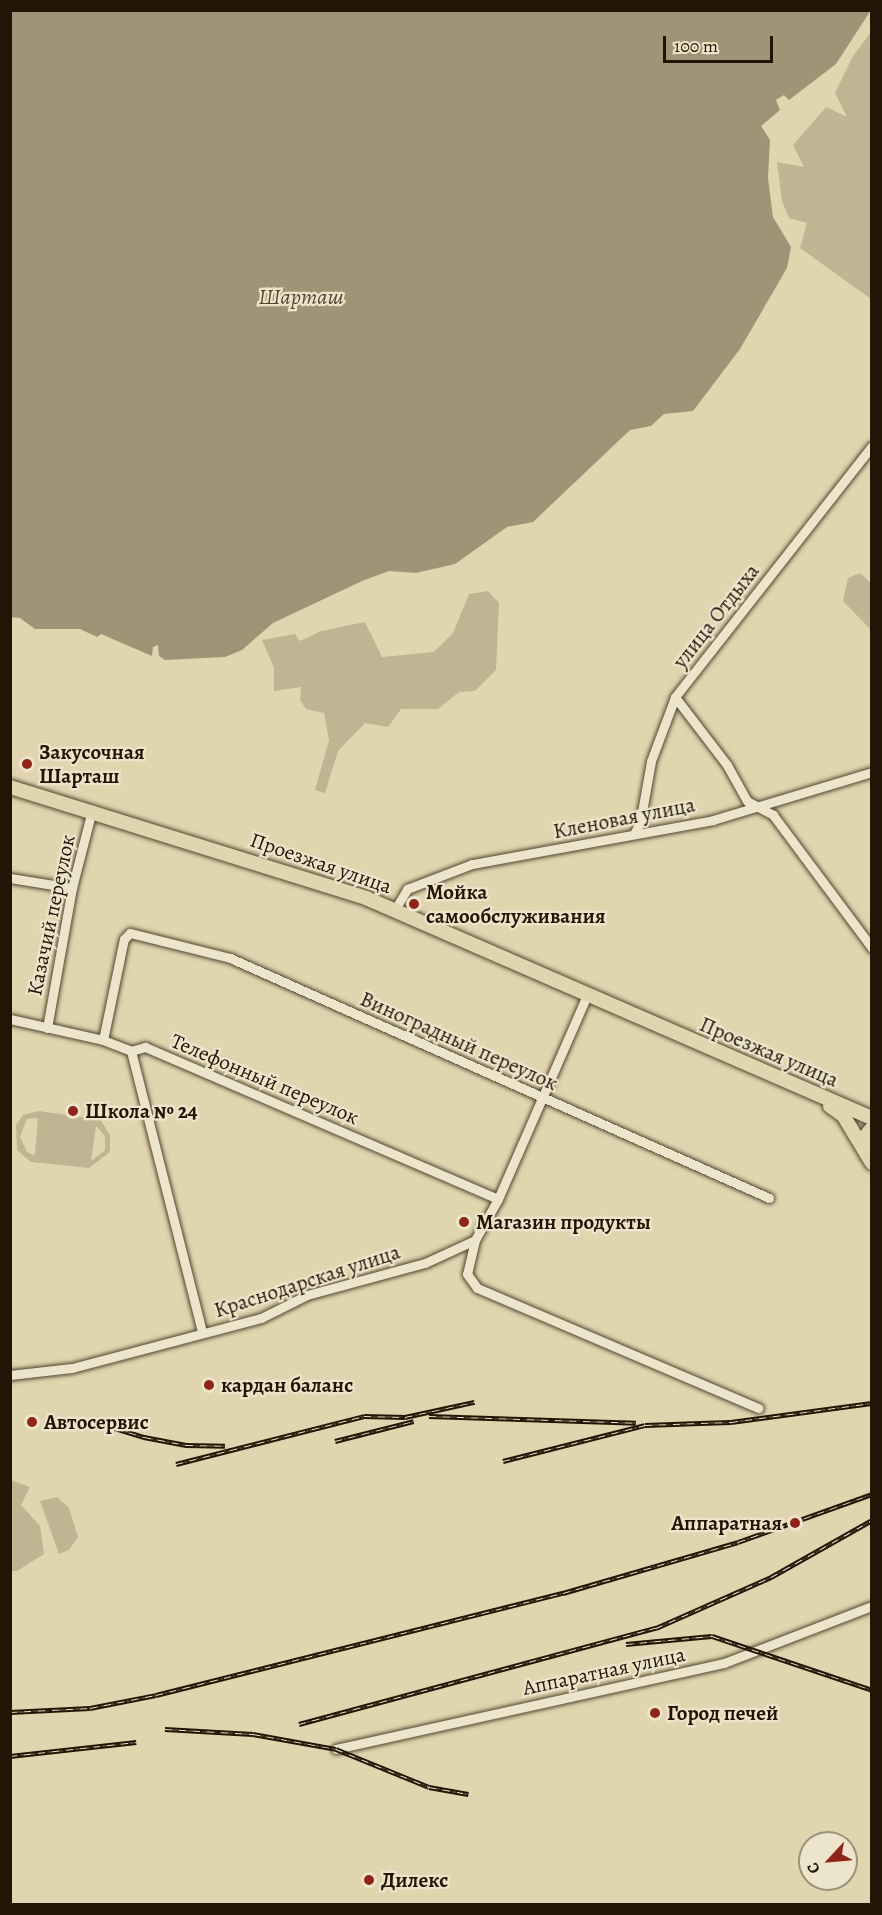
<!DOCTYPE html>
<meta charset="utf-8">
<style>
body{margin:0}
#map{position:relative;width:882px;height:1915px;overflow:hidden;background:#e1d5af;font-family:Alegreya,serif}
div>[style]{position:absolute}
.green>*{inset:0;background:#c1b492}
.water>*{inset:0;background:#a09476}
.roads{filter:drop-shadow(0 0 2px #524530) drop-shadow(0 0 2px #524530)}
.street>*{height:9px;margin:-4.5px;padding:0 4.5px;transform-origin:4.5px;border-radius:4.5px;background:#ece4cb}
.primary>*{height:14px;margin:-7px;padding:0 7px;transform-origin:7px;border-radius:7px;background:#e1d5af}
.rail>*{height:4.5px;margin-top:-2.25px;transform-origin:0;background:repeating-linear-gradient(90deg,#ece4cb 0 7px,#231506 0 14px);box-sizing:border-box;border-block:2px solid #231506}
.dots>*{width:16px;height:16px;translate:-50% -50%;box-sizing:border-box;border:3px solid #ece4cb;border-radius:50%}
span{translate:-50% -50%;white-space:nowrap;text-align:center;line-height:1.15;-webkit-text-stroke:4.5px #ece4cb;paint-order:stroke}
.street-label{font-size:21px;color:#231506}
.poi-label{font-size:21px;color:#231506;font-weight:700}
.left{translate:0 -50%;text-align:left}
.right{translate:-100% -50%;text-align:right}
.water-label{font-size:22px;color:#554833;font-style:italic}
.frame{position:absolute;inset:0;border:12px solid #231506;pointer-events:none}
.north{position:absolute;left:798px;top:1831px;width:60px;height:60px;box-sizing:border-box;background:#ece4cb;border:2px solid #9c917c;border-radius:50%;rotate:244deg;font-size:16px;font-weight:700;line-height:24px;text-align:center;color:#231506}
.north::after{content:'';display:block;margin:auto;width:21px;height:27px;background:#8f2418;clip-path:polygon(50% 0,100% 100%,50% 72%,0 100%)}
.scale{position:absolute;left:663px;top:36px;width:110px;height:27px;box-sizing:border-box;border:3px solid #231506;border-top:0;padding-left:8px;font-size:18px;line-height:21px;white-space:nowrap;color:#231506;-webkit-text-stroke:4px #ece4cb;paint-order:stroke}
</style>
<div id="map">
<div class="green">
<i style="clip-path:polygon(871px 32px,871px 299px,800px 248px,807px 223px,789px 218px,782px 201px,777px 162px,804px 167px,793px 145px,826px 107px,847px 117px,835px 93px,853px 56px)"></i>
<i style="clip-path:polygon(860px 573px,871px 583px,871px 630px,843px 601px,848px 578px)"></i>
<i style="clip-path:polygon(488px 591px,499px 603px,496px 670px,475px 691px,459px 692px,438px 709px,401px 709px,388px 727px,365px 723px,338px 751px,325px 793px,315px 790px,329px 740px,324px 713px,306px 709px,300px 700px,301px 687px,274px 691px,274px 668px,262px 640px,295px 634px,300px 641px,321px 631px,365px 622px,382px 657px,434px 652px,453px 633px,469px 594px)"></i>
<i style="clip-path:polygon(evenodd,39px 1111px,101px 1120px,110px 1136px,110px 1152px,89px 1168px,31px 1162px,17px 1150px,16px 1125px,23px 1115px,39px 1111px,38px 1118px,35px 1154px,34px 1155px,27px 1152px,20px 1137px,27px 1119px,38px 1118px,39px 1111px,96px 1126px,105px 1136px,105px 1150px,91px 1161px,96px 1126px)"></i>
<i style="clip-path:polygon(11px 1480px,30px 1487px,21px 1505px,40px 1526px,44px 1554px,17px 1571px,11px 1571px)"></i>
<i style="clip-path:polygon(57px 1497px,69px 1508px,78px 1537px,69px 1550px,59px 1554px,40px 1501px)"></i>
</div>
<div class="water">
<i style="clip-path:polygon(871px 10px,836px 64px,789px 100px,784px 95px,776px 100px,780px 110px,761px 126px,770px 140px,768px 178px,773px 217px,791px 247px,787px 268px,740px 349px,693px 411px,664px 414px,651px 426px,630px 430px,533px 522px,507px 527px,455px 564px,416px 573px,389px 571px,362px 581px,273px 623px,242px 650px,225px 657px,165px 660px,159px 656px,158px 645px,153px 647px,152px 656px,101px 634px,97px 637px,80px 629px,35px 629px,20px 618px,11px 617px,11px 11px)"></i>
</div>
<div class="roads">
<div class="street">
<i style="left:675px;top:697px;width:86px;rotate:52.6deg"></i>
<i style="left:727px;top:765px;width:41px;rotate:60.9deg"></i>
<i style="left:747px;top:801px;width:30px;rotate:28deg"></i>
<i style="left:773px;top:815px;width:166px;rotate:53.3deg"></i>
<i style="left:635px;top:832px;width:10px;rotate:-61deg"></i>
<i style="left:640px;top:823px;width:63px;rotate:-79.9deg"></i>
<i style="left:651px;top:761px;width:68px;rotate:-69.4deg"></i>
<i style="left:675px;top:697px;width:319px;rotate:-51.9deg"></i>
<i style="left:10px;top:878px;width:63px;rotate:9.2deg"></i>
<i style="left:394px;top:911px;width:26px;rotate:-59deg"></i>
<i style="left:407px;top:889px;width:70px;rotate:-21deg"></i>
<i style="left:472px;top:864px;width:245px;rotate:-10.3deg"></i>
<i style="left:713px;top:820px;width:166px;rotate:-16.8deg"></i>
<i style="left:10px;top:1019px;width:95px;rotate:12.7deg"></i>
<i style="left:103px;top:1040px;width:30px;rotate:21deg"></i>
<i style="left:131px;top:1051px;width:15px;rotate:-16deg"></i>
<i style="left:145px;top:1047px;width:384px;rotate:23.3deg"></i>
<i style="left:47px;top:1028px;width:142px;rotate:-79.9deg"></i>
<i style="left:72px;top:888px;width:81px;rotate:-75.6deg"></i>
<i style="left:103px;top:1040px;width:103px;rotate:-78.3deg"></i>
<i style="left:124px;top:939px;width:8px;rotate:-45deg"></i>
<i style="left:130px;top:933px;width:103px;rotate:14deg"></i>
<i style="left:230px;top:958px;width:590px;rotate:24deg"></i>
<i style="left:131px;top:1051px;width:290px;rotate:75.8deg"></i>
<i style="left:475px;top:1240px;width:47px;rotate:-60.7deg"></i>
<i style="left:498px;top:1199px;width:223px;rotate:-66.4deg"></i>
<i style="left:10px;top:1375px;width:62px;rotate:-6.4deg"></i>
<i style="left:72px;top:1368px;width:196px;rotate:-14.8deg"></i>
<i style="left:261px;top:1318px;width:51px;rotate:-26.6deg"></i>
<i style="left:307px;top:1295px;width:122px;rotate:-15.2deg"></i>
<i style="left:425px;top:1263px;width:55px;rotate:-24.7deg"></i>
<i style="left:475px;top:1240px;width:35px;rotate:103deg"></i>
<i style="left:467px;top:1274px;width:17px;rotate:54deg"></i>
<i style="left:477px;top:1288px;width:306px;rotate:23.1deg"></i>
<i style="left:336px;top:1749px;width:397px;rotate:-12.5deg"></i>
<i style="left:724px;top:1663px;width:159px;rotate:-21.1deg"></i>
</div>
<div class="primary">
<i style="left:10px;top:787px;width:373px;rotate:17.3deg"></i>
<i style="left:366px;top:898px;width:552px;rotate:23.5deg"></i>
<i style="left:830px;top:1106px;width:16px;rotate:35deg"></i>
<i style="left:843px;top:1115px;width:56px;rotate:58.9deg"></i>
<i style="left:866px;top:1153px;width:15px;rotate:-98deg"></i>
<i style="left:864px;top:1138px;width:13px;rotate:-51deg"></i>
</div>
</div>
<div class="rail">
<i style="left:429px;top:1416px;width:207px;rotate:1.9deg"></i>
<i style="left:89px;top:1420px;width:58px;rotate:17.2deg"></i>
<i style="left:144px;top:1437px;width:43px;rotate:10.8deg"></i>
<i style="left:186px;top:1445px;width:39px;rotate:1deg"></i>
<i style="left:335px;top:1441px;width:81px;rotate:-14.2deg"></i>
<i style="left:503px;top:1461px;width:146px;rotate:-14.2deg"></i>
<i style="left:645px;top:1425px;width:86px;rotate:-2deg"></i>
<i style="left:731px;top:1422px;width:142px;rotate:-7.7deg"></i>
<i style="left:176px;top:1464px;width:194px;rotate:-14.3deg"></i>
<i style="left:364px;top:1416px;width:41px;rotate:1.4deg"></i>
<i style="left:405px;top:1417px;width:71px;rotate:-12.3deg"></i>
<i style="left:626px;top:1644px;width:86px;rotate:-5.3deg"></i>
<i style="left:712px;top:1636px;width:169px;rotate:18.6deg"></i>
<i style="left:10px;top:1712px;width:80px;rotate:-2.9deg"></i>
<i style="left:90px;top:1708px;width:67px;rotate:-11.1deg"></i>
<i style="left:156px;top:1695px;width:420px;rotate:-14.1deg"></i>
<i style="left:563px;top:1593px;width:182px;rotate:-16.2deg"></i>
<i style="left:738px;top:1542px;width:142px;rotate:-19.7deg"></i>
<i style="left:299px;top:1724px;width:370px;rotate:-15.1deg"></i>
<i style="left:656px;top:1628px;width:126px;rotate:-23.9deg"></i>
<i style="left:771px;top:1577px;width:116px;rotate:-29.4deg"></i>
<i style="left:165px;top:1729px;width:88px;rotate:3.3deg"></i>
<i style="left:253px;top:1734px;width:84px;rotate:10.2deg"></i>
<i style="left:336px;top:1749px;width:100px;rotate:22.2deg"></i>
<i style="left:429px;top:1787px;width:40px;rotate:10deg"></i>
<i style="left:10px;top:1756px;width:127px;rotate:-6.3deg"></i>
</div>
<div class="dots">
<i style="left:27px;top:764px;background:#8f2418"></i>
<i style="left:414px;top:904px;background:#8f2418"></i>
<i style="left:73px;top:1111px;background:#8f2418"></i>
<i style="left:464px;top:1222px;background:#8f2418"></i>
<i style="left:209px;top:1385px;background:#8f2418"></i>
<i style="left:32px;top:1422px;background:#8f2418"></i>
<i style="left:795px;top:1523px;background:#8f2418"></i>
<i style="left:655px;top:1713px;background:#8f2418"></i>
<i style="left:369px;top:1880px;background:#8f2418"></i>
</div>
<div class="street-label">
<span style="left:716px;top:616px;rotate:-52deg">улица Отдыха</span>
<span style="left:624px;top:818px;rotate:-11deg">Кленовая улица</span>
<span style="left:321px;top:863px;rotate:19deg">Проезжая улица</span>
<span style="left:51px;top:915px;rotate:-78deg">Казачий переулок</span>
<span style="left:459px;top:1041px;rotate:24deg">Виноградный переулок</span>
<span style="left:769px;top:1052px;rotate:23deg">Проезжая улица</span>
<span style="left:265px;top:1079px;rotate:23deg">Телефонный переулок</span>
<span style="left:307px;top:1281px;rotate:-18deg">Краснодарская улица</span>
<span style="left:604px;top:1671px;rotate:-12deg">Аппаратная улица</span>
</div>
<div class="poi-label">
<span class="left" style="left:39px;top:764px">Закусочная<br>Шарташ</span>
<span class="left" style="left:426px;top:904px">Мойка<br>самообслуживания</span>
<span class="left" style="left:85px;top:1111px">Школа № 24</span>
<span class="left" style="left:476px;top:1222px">Магазин продукты</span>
<span class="left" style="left:221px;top:1385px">кардан баланс</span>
<span class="left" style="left:44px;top:1422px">Автосервис</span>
<span class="right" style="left:782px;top:1523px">Аппаратная</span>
<span class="left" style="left:667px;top:1713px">Город печей</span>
<span class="left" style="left:381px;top:1880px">Дилекс</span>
</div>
<div class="water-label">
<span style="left:301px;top:298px">Шарташ</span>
</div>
<div class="frame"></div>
<div class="north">С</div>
<div class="scale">100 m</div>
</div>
